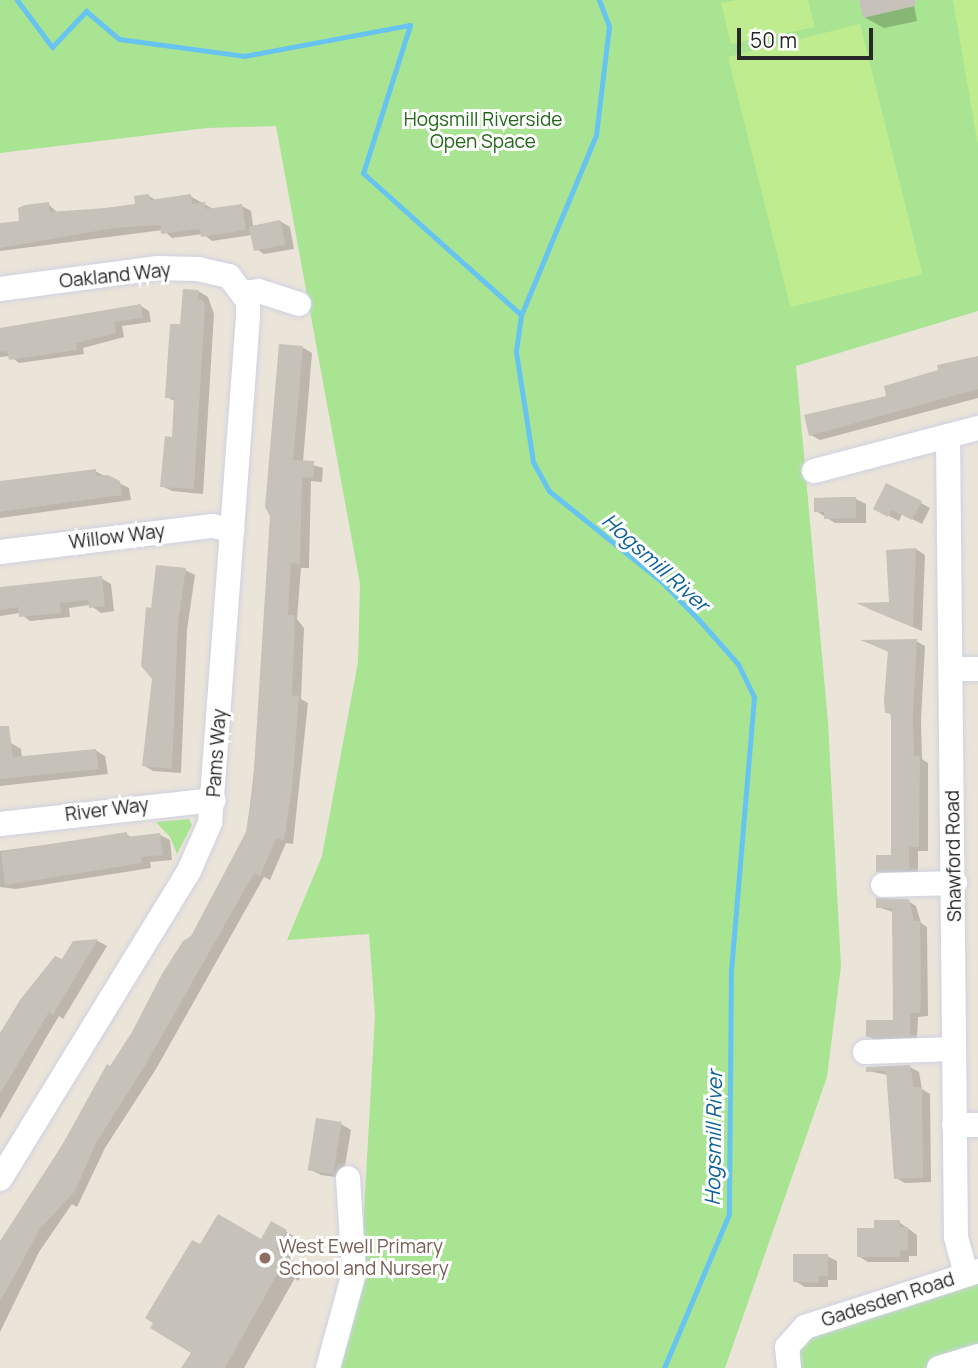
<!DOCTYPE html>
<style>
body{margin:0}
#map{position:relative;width:978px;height:1368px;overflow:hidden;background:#ebe4d9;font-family:Manrope,sans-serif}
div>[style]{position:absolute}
.green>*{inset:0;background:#a9e493}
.pitch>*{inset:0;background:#beec8e;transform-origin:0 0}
.shadow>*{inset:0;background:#0003}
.stream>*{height:5px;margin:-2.5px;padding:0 2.5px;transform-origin:2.5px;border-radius:2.5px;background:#67c4f1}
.building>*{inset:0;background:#c6c1b9;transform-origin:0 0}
.roads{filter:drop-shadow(0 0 2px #ced1e2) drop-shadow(0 0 2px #ced1e2)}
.minor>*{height:24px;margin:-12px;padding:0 12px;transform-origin:12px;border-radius:12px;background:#fff}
.dots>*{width:19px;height:19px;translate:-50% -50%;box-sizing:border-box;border:4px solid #fff;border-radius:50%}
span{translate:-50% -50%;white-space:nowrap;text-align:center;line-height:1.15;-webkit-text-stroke:6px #fff;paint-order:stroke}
.park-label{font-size:19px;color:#226617}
.street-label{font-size:19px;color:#282828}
.education-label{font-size:19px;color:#785e54}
.left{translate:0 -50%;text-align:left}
.water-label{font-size:21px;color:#0a5f9a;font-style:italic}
.scale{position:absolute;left:737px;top:28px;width:136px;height:32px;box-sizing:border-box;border:4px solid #282828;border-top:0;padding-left:9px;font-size:21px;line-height:24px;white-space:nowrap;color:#282828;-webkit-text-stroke:5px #fff;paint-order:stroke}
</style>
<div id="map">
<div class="green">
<i style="clip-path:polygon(0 0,978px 0,978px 311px,796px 366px,828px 722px,841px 966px,827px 1077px,725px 1368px,334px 1368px,360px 1284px,375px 1015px,369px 934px,287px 940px,322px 856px,358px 662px,360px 584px,276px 126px,207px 128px,0 153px)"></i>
<i style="clip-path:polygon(189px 819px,192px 825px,177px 854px,170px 837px,156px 822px)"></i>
<i style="clip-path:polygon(978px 1278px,978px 1351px,925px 1368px,797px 1368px,800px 1340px)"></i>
</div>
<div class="pitch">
<i style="clip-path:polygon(736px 0,808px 0,815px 27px,731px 44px,721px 3px)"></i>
<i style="clip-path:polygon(953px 0,978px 0,978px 146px)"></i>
<i style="left:860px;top:24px;width:258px;height:136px;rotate:76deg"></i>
</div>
<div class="shadow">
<i style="clip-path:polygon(861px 0,913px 0,917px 21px,884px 28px,864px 17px)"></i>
<i style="clip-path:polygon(149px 196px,157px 201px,190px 196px,215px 210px,242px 206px,251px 211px,253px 226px,280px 221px,290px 227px,294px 249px,264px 254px,255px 248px,252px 235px,212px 241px,203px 234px,172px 238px,163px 230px,0 251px,0 225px,21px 222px,48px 204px,58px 213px,137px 206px)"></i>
<i style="clip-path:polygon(198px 291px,208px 297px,214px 314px,203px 494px,172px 491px,162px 486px,174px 439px,176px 402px,167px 397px)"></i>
<i style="clip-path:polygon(141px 306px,149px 311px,151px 322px,122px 326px,124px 337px,83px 348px,84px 354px,19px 363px,10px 356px,0 357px,0 329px)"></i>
<i style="clip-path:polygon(302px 347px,312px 353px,303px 462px,323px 468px,322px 482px,311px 481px,309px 568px,301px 568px,297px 619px,304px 628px,301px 699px,308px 703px,293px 844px,286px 843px,270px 880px,264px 877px,156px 1069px,105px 1148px,77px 1207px,72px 1204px,39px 1252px,0 1332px,0 1244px,193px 937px,247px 832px)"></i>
<i style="clip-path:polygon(978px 359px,978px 398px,820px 440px,811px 435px,940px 371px)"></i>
<i style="clip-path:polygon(95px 471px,129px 488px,131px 500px,0 518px,0 482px)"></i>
<i style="clip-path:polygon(856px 499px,866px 504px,866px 523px,835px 523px,816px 511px)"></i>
<i style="clip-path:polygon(921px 503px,930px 508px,922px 524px,902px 514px,899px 521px,875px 509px)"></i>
<i style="clip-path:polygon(916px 549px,925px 555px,922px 631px,867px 608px,891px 603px)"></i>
<i style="clip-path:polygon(185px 570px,195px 575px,187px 630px,181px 773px,153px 771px,143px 765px,154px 679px,152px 610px)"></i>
<i style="clip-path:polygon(101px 578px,111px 584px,114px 611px,101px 613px,90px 605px,69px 608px,70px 617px,30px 621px,20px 613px,0 616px,0 591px)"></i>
<i style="clip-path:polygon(916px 641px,925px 646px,921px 720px,922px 759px,928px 763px,928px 851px,918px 851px,918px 874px,887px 876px,878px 871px,892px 856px,893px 716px,887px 712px,889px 652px,871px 644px)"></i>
<i style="clip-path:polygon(11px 743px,21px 749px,22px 758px,95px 750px,105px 756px,108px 774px,0 786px,0 745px)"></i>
<i style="clip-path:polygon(126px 834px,133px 838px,160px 835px,170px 840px,172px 860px,150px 862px,151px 868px,16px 889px,0 887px,0 851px)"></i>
<i style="clip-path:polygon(908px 901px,916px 906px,921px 923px,927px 927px,928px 1016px,918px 1017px,917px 1039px,876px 1041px,868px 1036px,895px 1022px,893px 912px,878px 907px)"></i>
<i style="clip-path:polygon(98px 941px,107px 946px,63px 1019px,59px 1016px,47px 1036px,0 1119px,0 1040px,74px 943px)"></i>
<i style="clip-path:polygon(910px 1067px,919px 1072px,922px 1089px,930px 1094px,931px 1182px,905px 1183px,896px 1178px,888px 1075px,868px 1071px)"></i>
<i style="clip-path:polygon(341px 1124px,351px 1130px,343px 1178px,321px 1175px,311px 1170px)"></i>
<i style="clip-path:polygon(899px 1222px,917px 1235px,917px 1256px,909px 1256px,909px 1262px,868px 1262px,858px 1256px,875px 1230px)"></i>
<i style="clip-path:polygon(272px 1224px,301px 1240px,290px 1259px,306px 1269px,298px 1281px,295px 1278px,244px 1368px,183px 1368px,193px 1352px,201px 1247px,261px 1241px)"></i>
<i style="clip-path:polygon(827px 1256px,837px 1261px,837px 1280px,828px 1280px,828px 1287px,805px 1287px,795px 1281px)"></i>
</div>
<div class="stream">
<i style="left:17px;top:0;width:59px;rotate:53.3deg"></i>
<i style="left:52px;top:47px;width:50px;rotate:-46.6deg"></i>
<i style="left:86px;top:11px;width:43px;rotate:40.3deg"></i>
<i style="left:119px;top:39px;width:126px;rotate:7.7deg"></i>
<i style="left:244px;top:56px;width:169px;rotate:-10.6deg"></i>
<i style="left:410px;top:25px;width:155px;rotate:107.6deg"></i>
<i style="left:363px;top:173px;width:212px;rotate:41.9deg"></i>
<i style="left:599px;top:0;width:28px;rotate:69deg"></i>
<i style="left:609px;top:26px;width:110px;rotate:96.8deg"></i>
<i style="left:596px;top:135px;width:195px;rotate:112.6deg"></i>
<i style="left:521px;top:315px;width:37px;rotate:98deg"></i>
<i style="left:516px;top:352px;width:111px;rotate:81.2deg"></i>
<i style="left:533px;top:462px;width:33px;rotate:61deg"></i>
<i style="left:549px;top:491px;width:144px;rotate:38.8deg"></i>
<i style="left:661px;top:581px;width:54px;rotate:45.7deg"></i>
<i style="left:699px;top:620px;width:59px;rotate:48.4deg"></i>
<i style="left:738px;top:664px;width:37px;rotate:64deg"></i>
<i style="left:754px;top:697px;width:273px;rotate:94.8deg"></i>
<i style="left:731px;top:969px;width:245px;rotate:90.5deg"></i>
<i style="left:729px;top:1214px;width:167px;rotate:112.9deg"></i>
</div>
<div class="building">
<i style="clip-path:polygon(859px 0,915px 0,915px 6px,863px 18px)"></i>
<i style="clip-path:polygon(149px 194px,150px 200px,191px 194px,192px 204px,205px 202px,206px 209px,242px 204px,246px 230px,201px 237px,200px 229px,161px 234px,160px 225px,114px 228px,0 248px,0 223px,19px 221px,18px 208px,25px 205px,49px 202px,50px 212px,105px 208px,135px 204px,134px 196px)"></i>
<i style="left:280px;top:220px;width:25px;height:32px;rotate:78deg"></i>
<i style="clip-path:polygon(183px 289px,199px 290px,198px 299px,203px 300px,205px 308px,194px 489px,160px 487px,165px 436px,172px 437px,174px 398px,165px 398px,170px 324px,180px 324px)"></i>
<i style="clip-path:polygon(141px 304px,143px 318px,114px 322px,116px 333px,76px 343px,77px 350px,9px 360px,7px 351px,0 352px,0 328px)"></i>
<i style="clip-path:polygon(279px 344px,303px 346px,293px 460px,314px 461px,313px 478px,302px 477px,300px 564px,291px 563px,288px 615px,294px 615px,295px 621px,292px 695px,299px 696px,292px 789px,284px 840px,276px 839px,260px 876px,254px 873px,146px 1064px,96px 1143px,75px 1191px,40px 1229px,0 1302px,0 1241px,61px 1147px,107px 1064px,110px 1066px,132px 1032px,162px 974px,183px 941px,191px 936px,246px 832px,253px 785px,270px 516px,265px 507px)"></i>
<i style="clip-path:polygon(978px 356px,978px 389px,809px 436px,804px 415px,886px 396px,884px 386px,938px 370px,937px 365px)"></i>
<i style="clip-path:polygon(96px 469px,96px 476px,108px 475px,120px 481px,122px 495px,0 512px,0 481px)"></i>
<i style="clip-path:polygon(886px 483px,922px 501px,912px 520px,892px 510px,888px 517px,873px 509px)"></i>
<i style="clip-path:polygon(841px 497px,856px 497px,856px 518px,824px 519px,824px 512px,814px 512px,814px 498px)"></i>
<i style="clip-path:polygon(916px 548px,913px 627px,856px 603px,889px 602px,886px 550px)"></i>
<i style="clip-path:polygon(156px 565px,186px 568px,178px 623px,172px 769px,142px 766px,152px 679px,141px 666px,146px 607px,151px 608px)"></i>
<i style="clip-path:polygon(102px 576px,105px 606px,89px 608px,88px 600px,60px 603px,61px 613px,19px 617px,18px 607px,0 610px,0 587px)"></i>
<i style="clip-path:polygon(917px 639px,913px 714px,914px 756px,920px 756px,919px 847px,909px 847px,909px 869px,876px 872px,876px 855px,891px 855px,891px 713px,885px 713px,884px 700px,888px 651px,860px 640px)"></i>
<i style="clip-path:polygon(0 726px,9px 726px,13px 757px,96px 749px,99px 769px,0 779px)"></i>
<i style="clip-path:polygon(127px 832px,127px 837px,160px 833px,163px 855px,141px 857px,142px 863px,5px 885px,1px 852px)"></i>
<i style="clip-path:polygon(876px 898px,909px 899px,914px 921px,920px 921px,921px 997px,920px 1013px,910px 1013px,910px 1036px,866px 1037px,866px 1020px,893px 1020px,892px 908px,876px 908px)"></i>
<i style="clip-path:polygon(98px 939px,53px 1015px,49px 1012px,0 1094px,0 1033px,20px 1000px,55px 956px,62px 959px,73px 941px)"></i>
<i style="clip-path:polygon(910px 1065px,914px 1087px,922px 1087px,923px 1178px,894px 1179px,886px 1071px,866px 1072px,866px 1067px)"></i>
<i style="left:316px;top:1118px;width:26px;height:53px;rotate:9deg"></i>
<i style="clip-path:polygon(218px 1214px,261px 1239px,271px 1221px,287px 1230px,276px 1249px,292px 1259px,283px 1274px,279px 1271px,225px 1368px,181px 1368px,191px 1353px,150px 1328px,153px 1323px,145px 1318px,192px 1240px,200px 1244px)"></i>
<i style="clip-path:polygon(874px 1220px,900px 1220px,900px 1227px,908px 1227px,908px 1251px,900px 1251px,900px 1257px,857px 1257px,857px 1228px,874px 1228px)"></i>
<i style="clip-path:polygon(793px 1254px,828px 1254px,828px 1276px,819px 1276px,819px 1283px,793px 1282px)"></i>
</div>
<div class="roads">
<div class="minor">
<i style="left:0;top:289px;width:158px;rotate:-7.6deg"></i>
<i style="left:157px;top:268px;width:41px;rotate:1.4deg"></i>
<i style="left:198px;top:269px;width:32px;rotate:13deg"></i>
<i style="left:229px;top:276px;width:31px;rotate:53deg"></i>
<i style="left:248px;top:301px;width:16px;rotate:90deg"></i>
<i style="left:248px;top:317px;width:507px;rotate:94.29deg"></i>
<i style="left:210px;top:823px;width:52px;rotate:113.6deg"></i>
<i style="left:189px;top:871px;width:361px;rotate:121.5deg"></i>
<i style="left:243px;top:293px;width:16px;rotate:-7deg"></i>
<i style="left:259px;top:291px;width:42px;rotate:18deg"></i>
<i style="left:948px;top:436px;width:801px;rotate:89.43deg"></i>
<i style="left:956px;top:1237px;width:39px;rotate:75deg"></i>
<i style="left:814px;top:471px;width:170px;rotate:-14.7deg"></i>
<i style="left:0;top:552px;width:214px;rotate:-7deg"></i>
<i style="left:212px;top:526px;width:21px;rotate:11deg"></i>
<i style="left:951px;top:669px;width:27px"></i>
<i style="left:0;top:824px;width:215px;rotate:-6.4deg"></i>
<i style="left:883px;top:885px;width:72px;rotate:-1.6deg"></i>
<i style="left:865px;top:1052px;width:89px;rotate:-1.9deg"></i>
<i style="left:954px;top:1125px;width:24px"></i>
<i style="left:328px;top:1368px;width:98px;rotate:-74.7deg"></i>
<i style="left:354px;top:1273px;width:95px;rotate:-93.6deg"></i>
<i style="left:789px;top:1368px;width:21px;rotate:-95deg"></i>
<i style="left:787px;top:1347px;width:27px;rotate:-48deg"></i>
<i style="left:805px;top:1327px;width:182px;rotate:-17.9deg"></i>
<i style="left:939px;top:1368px;width:41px;rotate:-17.1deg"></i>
</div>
</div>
<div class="dots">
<i style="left:265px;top:1258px;background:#8d6e63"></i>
</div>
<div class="park-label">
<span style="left:483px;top:131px">Hogsmill Riverside<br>Open Space</span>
</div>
<div class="street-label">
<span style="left:115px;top:276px;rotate:-6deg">Oakland Way</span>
<span style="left:117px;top:537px;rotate:-7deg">Willow Way</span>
<span style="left:217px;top:753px;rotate:-86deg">Pams Way</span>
<span style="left:107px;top:810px;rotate:-7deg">River Way</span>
<span style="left:954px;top:856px;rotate:-91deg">Shawford Road</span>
<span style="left:888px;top:1300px;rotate:-18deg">Gadesden Road</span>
</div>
<div class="education-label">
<span class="left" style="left:279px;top:1258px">West Ewell Primary<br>School and Nursery</span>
</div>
<div class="water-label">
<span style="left:656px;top:562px;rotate:42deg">Hogsmill River</span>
<span style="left:713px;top:1138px;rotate:-89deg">Hogsmill River</span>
</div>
<div class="scale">50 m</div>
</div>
